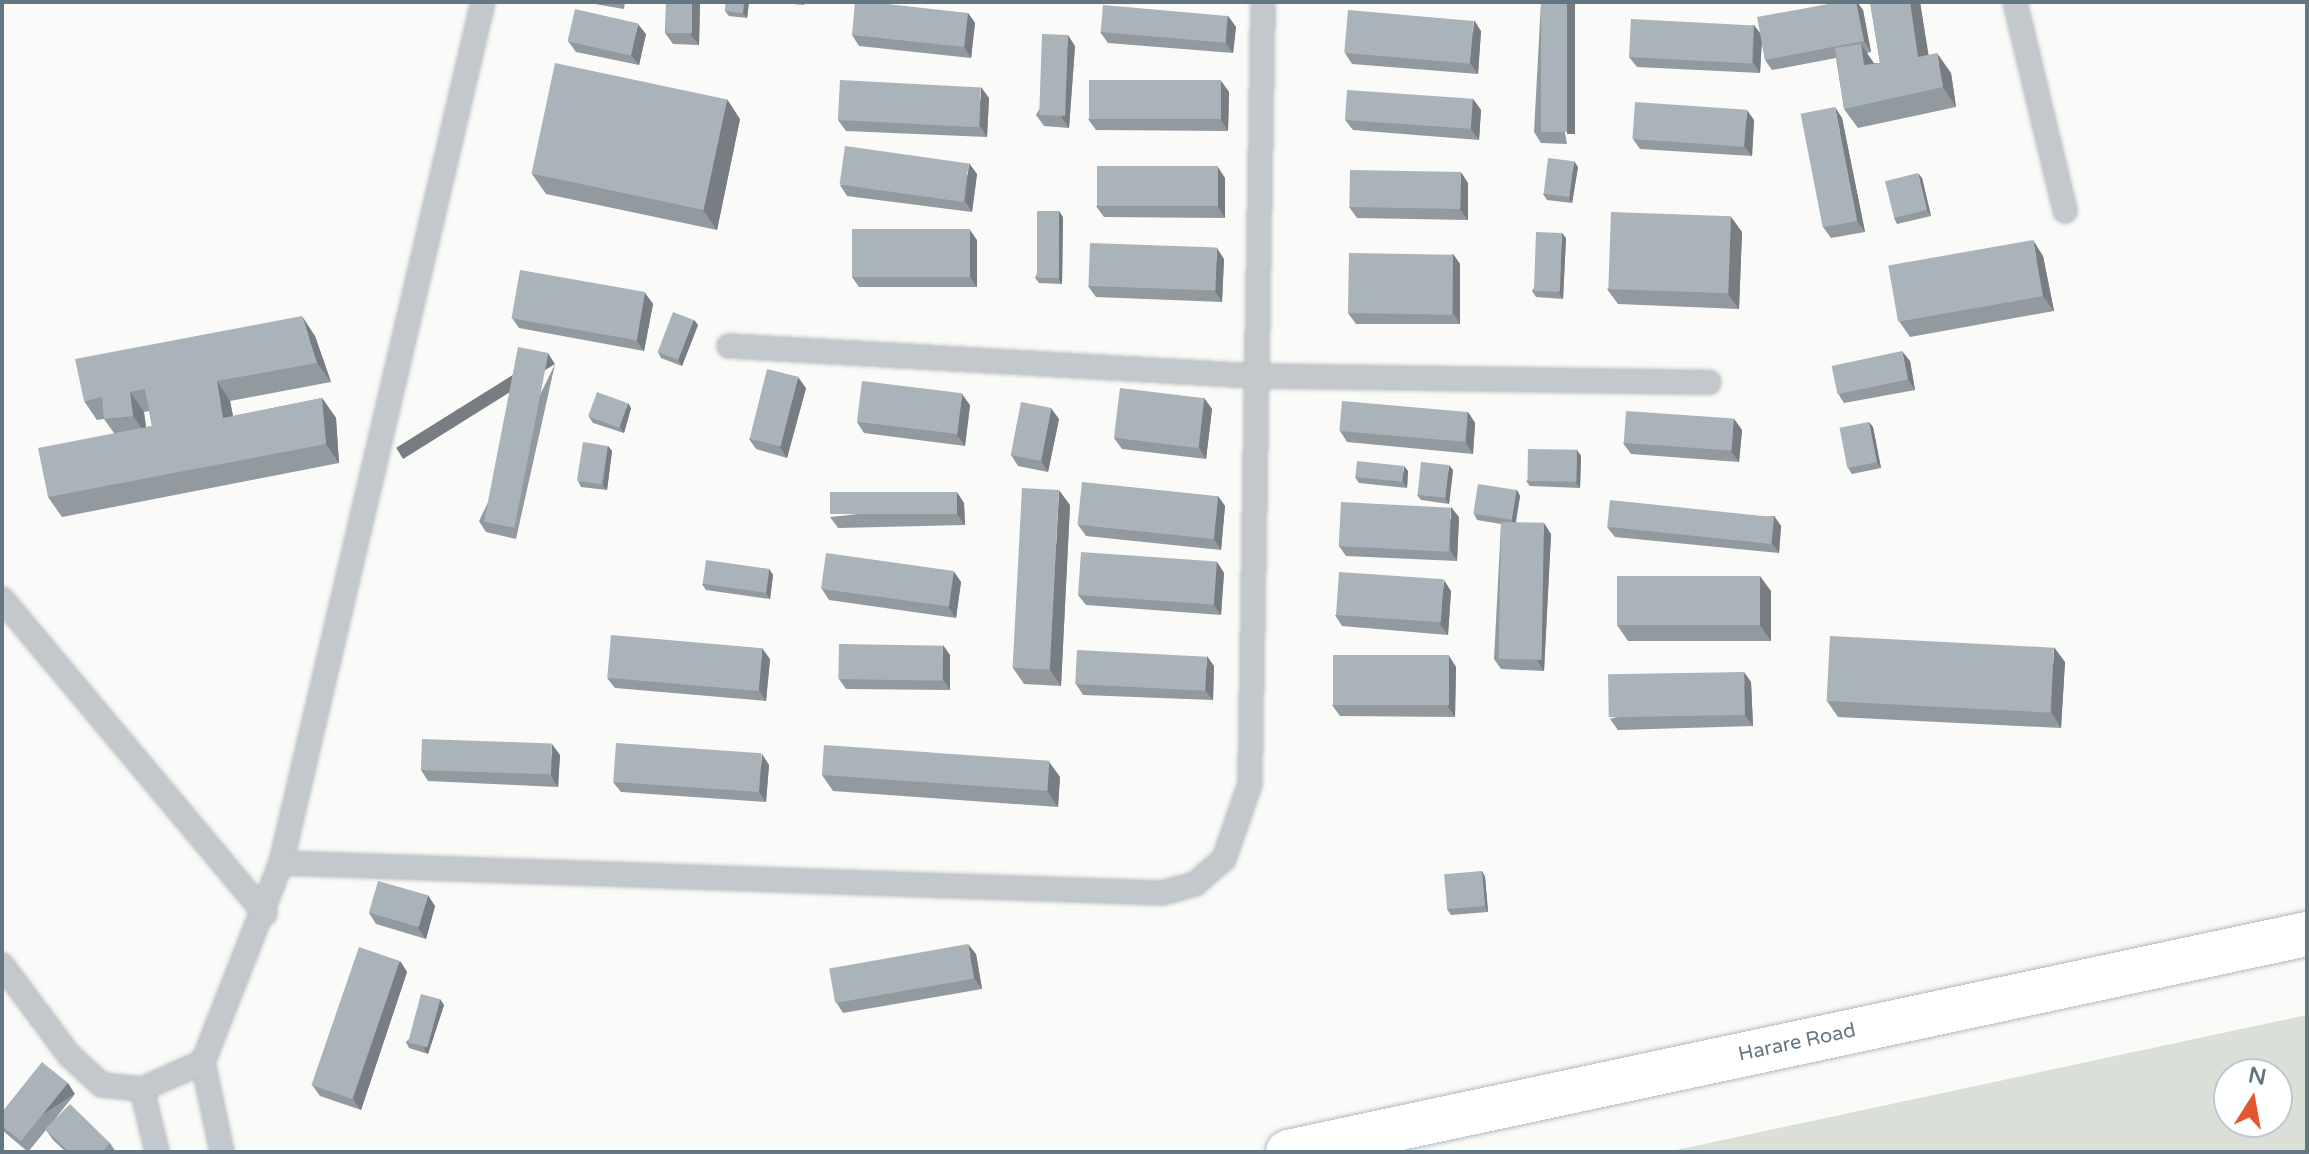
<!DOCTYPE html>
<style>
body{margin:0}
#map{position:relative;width:2309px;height:1154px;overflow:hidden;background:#fafaf8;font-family:"Varela Round",sans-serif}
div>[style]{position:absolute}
.green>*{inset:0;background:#dadfd7}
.roads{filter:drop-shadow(0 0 2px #b4b9bd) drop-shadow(0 0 2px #b4b9bd)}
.lane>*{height:22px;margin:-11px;padding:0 11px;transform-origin:11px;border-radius:11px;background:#c3c8cc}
.highway>*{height:44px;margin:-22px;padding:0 22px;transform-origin:22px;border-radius:22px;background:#fff}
.wall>*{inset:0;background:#929a9f}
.shaded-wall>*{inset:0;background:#777d82;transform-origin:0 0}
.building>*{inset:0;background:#aab3b9;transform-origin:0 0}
span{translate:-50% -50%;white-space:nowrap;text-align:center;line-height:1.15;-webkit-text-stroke:8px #fff;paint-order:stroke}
.street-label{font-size:20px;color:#657683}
.frame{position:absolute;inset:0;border:4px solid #657683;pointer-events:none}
.north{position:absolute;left:2213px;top:1058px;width:80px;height:80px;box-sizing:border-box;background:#fff;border:2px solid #c1c8cd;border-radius:50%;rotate:11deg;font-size:22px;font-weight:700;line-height:32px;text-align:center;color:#657683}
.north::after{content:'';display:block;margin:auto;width:28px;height:36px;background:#e4572e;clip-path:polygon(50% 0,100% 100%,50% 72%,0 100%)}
</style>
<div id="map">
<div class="green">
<i style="clip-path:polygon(evenodd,2307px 1015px,2307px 1152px,1667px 1152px,2307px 1015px,2229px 1074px,2277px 1074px,2277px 1122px,2229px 1122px,2229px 1074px)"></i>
</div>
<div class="roads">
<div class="lane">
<i style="left:2015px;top:2px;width:215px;rotate:76.5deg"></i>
<i style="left:729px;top:346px;width:526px;rotate:3.27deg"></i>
<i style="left:1254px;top:376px;width:455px;rotate:0.8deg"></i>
<i style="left:2px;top:599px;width:410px;rotate:50.1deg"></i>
<i style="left:281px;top:863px;width:882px;rotate:1.95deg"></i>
<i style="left:1162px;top:893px;width:34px;rotate:-15deg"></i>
<i style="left:1195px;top:884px;width:38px;rotate:-41deg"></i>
<i style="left:1224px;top:859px;width:79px;rotate:-70.9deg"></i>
<i style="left:1250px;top:784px;width:782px;rotate:-89.05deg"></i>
<i style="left:2px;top:965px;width:112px;rotate:53.3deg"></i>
<i style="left:69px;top:1055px;width:45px;rotate:42.3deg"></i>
<i style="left:102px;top:1085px;width:40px;rotate:5.7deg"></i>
<i style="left:142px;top:1089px;width:67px;rotate:-23.9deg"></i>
<i style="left:203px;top:1062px;width:214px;rotate:-68.6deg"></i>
<i style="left:281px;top:863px;width:884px;rotate:-76.8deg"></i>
<i style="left:203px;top:1062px;width:92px;rotate:78.1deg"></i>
<i style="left:142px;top:1089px;width:65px;rotate:76.6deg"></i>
</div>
<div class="highway">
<i style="left:1288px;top:1152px;width:1042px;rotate:-12.08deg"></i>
</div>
</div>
<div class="wall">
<i style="clip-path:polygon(583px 2px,625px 2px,624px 9px)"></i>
<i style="clip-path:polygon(666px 2px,700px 2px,699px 45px,673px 44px,665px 33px)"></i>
<i style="clip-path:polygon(726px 2px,749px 2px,747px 18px,729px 16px,725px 11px)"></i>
<i style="clip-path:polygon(770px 2px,805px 2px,804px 5px)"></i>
<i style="clip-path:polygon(1541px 2px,1567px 144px,1541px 143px,1534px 132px)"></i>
<i style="clip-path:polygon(1839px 2px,1857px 2px,1863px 10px,1871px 52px,1867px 53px,1874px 63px,1880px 63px,1870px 2px,1920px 2px,1928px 55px,1951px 73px,1956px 107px,1858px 128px,1844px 109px,1836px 58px,1772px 70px,1765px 60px,1762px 42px,1760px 73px,1637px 67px,1629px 57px,1754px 25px,1760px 33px)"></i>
<i style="clip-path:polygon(968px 13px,975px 23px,971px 58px,859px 46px,852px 35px)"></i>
<i style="clip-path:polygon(1228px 16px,1236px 27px,1233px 53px,1108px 43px,1100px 32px)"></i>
<i style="clip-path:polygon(1481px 31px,1478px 74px,1352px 64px,1345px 53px)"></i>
<i style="clip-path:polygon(646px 34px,639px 65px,576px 52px,568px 41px)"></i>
<i style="clip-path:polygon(1075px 46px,1069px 128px,1044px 126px,1036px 115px)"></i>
<i style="clip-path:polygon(1221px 81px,1229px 92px,1228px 131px,1096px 130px,1088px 119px)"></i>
<i style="clip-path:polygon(989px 98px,987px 137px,846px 131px,838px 120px)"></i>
<i style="clip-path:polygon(1473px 99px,1481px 110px,1479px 140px,1353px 130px,1345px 120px)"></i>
<i style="clip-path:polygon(1842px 118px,1865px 232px,1831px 238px,1823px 227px)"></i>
<i style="clip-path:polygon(740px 119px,717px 230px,546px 194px,532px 174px)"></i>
<i style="clip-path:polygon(1754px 120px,1752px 156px,1640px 149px,1633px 139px)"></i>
<i style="clip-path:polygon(1578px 167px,1572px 203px,1547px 200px,1543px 194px)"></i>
<i style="clip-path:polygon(977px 174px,972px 212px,847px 196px,840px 185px)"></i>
<i style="clip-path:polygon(1225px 178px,1225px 218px,1104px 217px,1096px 206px)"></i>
<i style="clip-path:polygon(1922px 178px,1931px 216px,1897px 224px,1894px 218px)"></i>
<i style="clip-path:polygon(1468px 183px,1468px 220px,1357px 218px,1349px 207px)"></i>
<i style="clip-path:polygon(1063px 217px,1062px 284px,1039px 283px,1035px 278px)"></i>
<i style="clip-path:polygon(1731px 217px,1742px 232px,1739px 309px,1618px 304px,1607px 289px)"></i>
<i style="clip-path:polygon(1566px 238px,1563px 299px,1536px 297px,1532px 291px)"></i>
<i style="clip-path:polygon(977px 240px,977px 287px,859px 287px,852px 277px)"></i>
<i style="clip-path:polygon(1453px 254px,1460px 264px,1460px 324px,1356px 324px,1348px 313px)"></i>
<i style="clip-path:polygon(2043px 256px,2054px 311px,1910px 337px,1899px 321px)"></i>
<i style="clip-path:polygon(1224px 259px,1222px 302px,1096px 297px,1088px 286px)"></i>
<i style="clip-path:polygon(645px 293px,653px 304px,644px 351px,519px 328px,512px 318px)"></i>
<i style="clip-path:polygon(694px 320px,698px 325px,682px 366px,661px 358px,658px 352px)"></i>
<i style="clip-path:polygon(evenodd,315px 336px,331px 382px,230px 401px,233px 416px,322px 398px,336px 418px,339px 463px,62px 517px,48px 497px,114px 433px,104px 419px,97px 420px,84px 401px,315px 336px,149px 411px,152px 426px,146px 427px,144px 412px,149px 411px)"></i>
<i style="clip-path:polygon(1910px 361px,1915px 390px,1844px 403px,1837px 392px)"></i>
<i style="clip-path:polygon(555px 364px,516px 539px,486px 532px,479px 521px)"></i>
<i style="clip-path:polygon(806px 388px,787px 458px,756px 449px,749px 439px)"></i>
<i style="clip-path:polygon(1204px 398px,1212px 409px,1206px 459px,1122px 449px,1114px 438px)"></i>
<i style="clip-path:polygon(970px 405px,965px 446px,864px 433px,857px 422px)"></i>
<i style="clip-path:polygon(631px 408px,624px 433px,593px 423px,589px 417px)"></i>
<i style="clip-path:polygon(1468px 412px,1475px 423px,1473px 454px,1347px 442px,1340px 431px)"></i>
<i style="clip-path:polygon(1059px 419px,1048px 472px,1018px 466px,1011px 455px)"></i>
<i style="clip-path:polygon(1734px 419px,1742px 430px,1739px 462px,1631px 454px,1623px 443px)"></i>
<i style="clip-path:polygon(1869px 422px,1873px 427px,1881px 468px,1852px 474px,1848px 468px)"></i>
<i style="clip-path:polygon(608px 446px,612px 451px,607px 490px,581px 487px,578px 481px)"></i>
<i style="clip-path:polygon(1577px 450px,1581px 456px,1580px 488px,1530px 486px,1526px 481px)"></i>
<i style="clip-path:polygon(1453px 470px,1449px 504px,1421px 500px,1417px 495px)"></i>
<i style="clip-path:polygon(1408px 471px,1407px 488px,1359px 483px,1355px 477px)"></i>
<i style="clip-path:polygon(1517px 490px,1520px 496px,1516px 522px,1551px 534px,1544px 671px,1501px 669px,1494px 659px,1501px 524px,1477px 520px,1474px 514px)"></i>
<i style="clip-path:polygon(1218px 496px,1225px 506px,1221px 550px,1086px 536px,1078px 525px)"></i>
<i style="clip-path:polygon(964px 503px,965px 525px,838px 528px,830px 517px)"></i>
<i style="clip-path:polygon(1070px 505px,1061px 686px,1024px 684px,1013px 668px)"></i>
<i style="clip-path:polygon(1774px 516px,1781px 526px,1779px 553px,1615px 537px,1607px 527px)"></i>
<i style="clip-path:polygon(1459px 517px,1457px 561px,1346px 556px,1339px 546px)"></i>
<i style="clip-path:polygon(1217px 562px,1224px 573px,1221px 615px,1086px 605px,1078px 595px)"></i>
<i style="clip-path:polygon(769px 569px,773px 575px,770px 599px,706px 590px,702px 584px)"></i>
<i style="clip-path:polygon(954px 572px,961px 582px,956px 618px,829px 600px,822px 589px)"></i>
<i style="clip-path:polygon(1451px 591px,1448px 635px,1342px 626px,1335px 615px)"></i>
<i style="clip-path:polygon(1771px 591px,1771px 641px,1628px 641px,1617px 625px)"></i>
<i style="clip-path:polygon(950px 655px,950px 690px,846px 689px,839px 679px)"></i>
<i style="clip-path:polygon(1449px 656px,1456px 667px,1455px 717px,1340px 716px,1332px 705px)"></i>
<i style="clip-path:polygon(770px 659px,766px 701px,615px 688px,607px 678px)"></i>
<i style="clip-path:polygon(2065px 662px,2061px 728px,1838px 717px,1827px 701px)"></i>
<i style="clip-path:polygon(1214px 666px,1213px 700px,1083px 695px,1076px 684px)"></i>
<i style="clip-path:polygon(1751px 682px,1753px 726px,1618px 730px,1610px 719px)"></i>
<i style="clip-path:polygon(560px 755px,558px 787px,428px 781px,421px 770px)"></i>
<i style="clip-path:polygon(1049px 762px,1060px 777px,1058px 807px,833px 791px,822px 775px)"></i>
<i style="clip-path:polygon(769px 765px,766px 802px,621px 792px,613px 782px)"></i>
<i style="clip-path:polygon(1482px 871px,1485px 877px,1488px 912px,1451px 915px,1447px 909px)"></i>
<i style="clip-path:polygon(435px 906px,426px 939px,376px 924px,369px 913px)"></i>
<i style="clip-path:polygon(976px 954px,982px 989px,843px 1013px,836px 1002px)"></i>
<i style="clip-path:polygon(400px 961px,407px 972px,361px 1110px,320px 1096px,312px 1085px)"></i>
<i style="clip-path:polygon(444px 1005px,428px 1054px,409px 1048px,406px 1042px)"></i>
<i style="clip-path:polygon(75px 1094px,55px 1119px,110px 1143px,116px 1152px,66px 1152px,53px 1140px,46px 1130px,28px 1152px,2px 1130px,2px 1112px)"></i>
</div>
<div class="shaded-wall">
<i style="clip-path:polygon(692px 2px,700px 2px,699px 45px,691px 35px)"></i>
<i style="clip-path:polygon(744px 2px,749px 2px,747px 18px,743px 13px)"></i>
<i style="left:1567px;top:2px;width:8px;height:132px"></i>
<i style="clip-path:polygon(1856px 2px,1857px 2px,1863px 10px,1871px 52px,1864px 41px)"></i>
<i style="clip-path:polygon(1910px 2px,1920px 2px,1932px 76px,1918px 57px)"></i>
<i style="clip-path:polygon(968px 13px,975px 23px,971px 58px,964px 47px)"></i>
<i style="clip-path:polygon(1228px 16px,1236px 27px,1233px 53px,1226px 43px)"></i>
<i style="clip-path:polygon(1474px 20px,1481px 31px,1478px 74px,1470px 63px)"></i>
<i style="clip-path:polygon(638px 24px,646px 34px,639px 65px,631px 55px)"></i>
<i style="clip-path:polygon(1754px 25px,1762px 36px,1760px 73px,1753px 62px)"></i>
<i style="clip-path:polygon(1068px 35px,1075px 46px,1069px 128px,1062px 118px)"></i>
<i style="clip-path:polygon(1861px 44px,1874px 64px,1864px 65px)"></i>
<i style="clip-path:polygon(1937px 53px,1951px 73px,1956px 107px,1943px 87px)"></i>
<i style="clip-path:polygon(1221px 81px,1229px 92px,1228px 131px,1221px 120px)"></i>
<i style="clip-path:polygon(981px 87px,989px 98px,987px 137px,980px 126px)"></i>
<i style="clip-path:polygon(727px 99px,740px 119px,717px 230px,703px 210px)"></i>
<i style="clip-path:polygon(1473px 99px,1481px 110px,1479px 140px,1471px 129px)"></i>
<i style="clip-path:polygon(1835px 107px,1842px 118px,1865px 232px,1857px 221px)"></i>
<i style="clip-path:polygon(1747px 110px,1754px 120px,1752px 156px,1744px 146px)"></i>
<i style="clip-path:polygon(1574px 161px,1578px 167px,1572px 203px,1569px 198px)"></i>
<i style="clip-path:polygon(969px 163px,977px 174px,972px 212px,965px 201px)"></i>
<i style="clip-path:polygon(1218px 167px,1225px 178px,1225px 218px,1218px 207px)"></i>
<i style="clip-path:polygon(1461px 172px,1468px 183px,1468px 220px,1460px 209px)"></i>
<i style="clip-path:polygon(1918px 173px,1922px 178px,1931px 216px,1927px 210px)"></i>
<i style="clip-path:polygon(1059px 211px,1063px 217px,1062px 284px,1058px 278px)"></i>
<i style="clip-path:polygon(1731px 217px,1742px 232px,1739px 309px,1728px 294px)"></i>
<i style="clip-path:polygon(970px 230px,977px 240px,977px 287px,970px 277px)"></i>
<i style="clip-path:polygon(1562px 233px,1566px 238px,1563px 299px,1559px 293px)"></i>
<i style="clip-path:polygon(2033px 240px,2043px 256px,2054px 311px,2043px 296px)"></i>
<i style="clip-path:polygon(1217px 248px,1224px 259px,1222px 302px,1215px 291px)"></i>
<i style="clip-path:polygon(1453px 254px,1460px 264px,1460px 324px,1453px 313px)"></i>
<i style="clip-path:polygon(645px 293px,653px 304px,644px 351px,637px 341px)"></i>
<i style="clip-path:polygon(302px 316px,315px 336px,331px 382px,317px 363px)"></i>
<i style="clip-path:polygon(694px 320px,698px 325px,682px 366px,678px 360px)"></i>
<i style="clip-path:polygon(1902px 351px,1910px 361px,1915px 390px,1908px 379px)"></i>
<i style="left:548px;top:353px;width:13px;height:179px;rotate:58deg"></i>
<i style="clip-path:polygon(798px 377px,806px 388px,787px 458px,780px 447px)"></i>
<i style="clip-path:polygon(217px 381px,230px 401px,237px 437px,223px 418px)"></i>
<i style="clip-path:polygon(130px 392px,144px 412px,147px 435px,133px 416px)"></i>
<i style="clip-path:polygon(962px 394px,970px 405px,965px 446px,957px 435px)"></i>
<i style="clip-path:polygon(322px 398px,336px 418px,339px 463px,326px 444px)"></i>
<i style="clip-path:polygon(1204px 398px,1212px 409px,1206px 459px,1199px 448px)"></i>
<i style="clip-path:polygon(628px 403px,631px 408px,624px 433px,620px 427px)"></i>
<i style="clip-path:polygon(1051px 408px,1059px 419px,1048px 472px,1041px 461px)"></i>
<i style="clip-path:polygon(1468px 412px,1475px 423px,1473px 454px,1466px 443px)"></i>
<i style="clip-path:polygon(1734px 419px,1742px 430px,1739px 462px,1731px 451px)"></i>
<i style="clip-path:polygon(1869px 422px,1873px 427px,1881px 468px,1877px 462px)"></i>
<i style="clip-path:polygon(608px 446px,612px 451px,607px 490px,603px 485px)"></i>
<i style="clip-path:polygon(1577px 450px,1581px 456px,1580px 488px,1576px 483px)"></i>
<i style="clip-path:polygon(1449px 465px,1453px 470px,1449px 504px,1445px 498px)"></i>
<i style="clip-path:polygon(1404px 466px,1408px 471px,1407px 488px,1403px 482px)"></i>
<i style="clip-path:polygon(1059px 490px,1070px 505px,1061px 686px,1050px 670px)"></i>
<i style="clip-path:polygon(1517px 490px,1520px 496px,1515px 526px,1511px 520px)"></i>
<i style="clip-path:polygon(957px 492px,964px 503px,965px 525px,957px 514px)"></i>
<i style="clip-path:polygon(1218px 496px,1225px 506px,1221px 550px,1214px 539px)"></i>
<i style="clip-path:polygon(1451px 507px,1459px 517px,1457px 561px,1450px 550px)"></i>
<i style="clip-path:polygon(1774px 516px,1781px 526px,1779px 553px,1771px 542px)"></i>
<i style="clip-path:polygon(1544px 523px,1551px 534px,1544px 671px,1537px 660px)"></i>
<i style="clip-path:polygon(1217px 562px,1224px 573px,1221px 615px,1214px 605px)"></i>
<i style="clip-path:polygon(769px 569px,773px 575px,770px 599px,766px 593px)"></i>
<i style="clip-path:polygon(954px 572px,961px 582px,956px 618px,949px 608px)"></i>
<i style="clip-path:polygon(1760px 576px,1771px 591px,1771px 641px,1760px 625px)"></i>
<i style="clip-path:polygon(1444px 580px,1451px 591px,1448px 635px,1440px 624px)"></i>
<i style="clip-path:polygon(943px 645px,950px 655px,950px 690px,943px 679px)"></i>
<i style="clip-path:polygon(2054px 647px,2065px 662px,2061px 728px,2051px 712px)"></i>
<i style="clip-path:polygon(762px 648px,770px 659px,766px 701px,759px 690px)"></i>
<i style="clip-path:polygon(1207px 656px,1214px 666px,1213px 700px,1205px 690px)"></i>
<i style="clip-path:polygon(1449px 656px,1456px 667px,1455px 717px,1448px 707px)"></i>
<i style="clip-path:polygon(1744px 672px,1751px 682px,1753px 726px,1745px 715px)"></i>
<i style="clip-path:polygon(552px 744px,560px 755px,558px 787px,551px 776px)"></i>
<i style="clip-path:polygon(762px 754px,769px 765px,766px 802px,759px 792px)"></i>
<i style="clip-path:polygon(1049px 762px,1060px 777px,1058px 807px,1047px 791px)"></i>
<i style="clip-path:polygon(1482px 871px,1485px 877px,1488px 912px,1485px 906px)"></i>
<i style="clip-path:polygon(428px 895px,435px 906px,426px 939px,418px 928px)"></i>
<i style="clip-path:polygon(968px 944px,976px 954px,982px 989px,974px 978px)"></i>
<i style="clip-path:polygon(400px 961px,407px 972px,361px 1110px,353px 1099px)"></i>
<i style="clip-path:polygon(440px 999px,444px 1005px,428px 1054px,424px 1049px)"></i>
<i style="left:68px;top:1083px;width:13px;height:75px;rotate:58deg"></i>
</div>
<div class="building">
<i style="left:666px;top:2px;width:26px;height:31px"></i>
<i style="clip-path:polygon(726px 2px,744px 2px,743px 13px,725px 11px)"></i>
<i style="clip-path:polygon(855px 2px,869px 2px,968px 13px,964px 47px,852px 35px)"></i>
<i style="left:1541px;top:2px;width:26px;height:130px"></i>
<i style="clip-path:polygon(1839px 2px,1856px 2px,1864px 41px,1765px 60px,1757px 17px)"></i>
<i style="clip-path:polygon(1870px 2px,1910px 2px,1918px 57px,1937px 53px,1943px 87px,1844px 109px,1835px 48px,1861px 44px,1864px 65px,1880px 63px)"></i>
<i style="left:1103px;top:5px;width:125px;height:27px;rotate:5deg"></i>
<i style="left:575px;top:9px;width:65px;height:33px;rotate:13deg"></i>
<i style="left:1348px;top:10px;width:126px;height:43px;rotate:5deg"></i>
<i style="left:1631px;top:19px;width:123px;height:38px;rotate:3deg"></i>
<i style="left:1042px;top:34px;width:26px;height:81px;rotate:2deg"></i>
<i style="left:555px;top:63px;width:176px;height:113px;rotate:12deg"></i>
<i style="left:840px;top:80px;width:141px;height:40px;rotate:3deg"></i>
<i style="left:1089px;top:80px;width:132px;height:39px"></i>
<i style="left:1347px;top:90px;width:126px;height:30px;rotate:4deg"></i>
<i style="left:1635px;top:102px;width:112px;height:37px;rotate:4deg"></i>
<i style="left:1835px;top:107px;width:116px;height:35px;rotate:79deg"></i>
<i style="left:845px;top:146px;width:125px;height:39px;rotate:8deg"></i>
<i style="left:1548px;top:158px;width:26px;height:36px;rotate:7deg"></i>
<i style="left:1097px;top:166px;width:121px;height:40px"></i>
<i style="left:1350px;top:170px;width:111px;height:37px;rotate:1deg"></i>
<i style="left:1918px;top:173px;width:38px;height:34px;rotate:76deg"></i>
<i style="left:1037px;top:211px;width:22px;height:67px"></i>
<i style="left:1611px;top:212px;width:120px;height:77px;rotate:2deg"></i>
<i style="left:852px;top:229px;width:118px;height:48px"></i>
<i style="left:1536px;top:232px;width:26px;height:59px;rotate:2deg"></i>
<i style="left:2033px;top:240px;width:57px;height:147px;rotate:80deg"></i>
<i style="left:1090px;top:243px;width:127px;height:43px;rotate:2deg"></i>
<i style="left:1349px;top:253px;width:104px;height:60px;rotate:1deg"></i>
<i style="left:520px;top:270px;width:127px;height:49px;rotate:10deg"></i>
<i style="left:673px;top:312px;width:22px;height:43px;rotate:21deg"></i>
<i style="clip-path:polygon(302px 316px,317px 363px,217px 381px,223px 418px,322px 398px,326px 444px,48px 497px,38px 448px,152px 426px,145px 389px,130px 392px,133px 416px,104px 419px,102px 397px,84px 401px,75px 359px)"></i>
<i style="left:518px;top:347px;width:31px;height:178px;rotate:11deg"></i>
<i style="left:1902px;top:351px;width:29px;height:72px;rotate:78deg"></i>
<i style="left:767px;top:369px;width:32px;height:72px;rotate:14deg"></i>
<i style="left:862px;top:381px;width:101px;height:41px;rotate:7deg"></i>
<i style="left:1120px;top:388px;width:85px;height:50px;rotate:7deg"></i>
<i style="left:597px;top:392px;width:33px;height:26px;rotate:20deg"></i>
<i style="left:1342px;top:401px;width:126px;height:30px;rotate:5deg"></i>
<i style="left:1021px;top:402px;width:31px;height:54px;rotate:11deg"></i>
<i style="left:1626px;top:411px;width:108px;height:32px;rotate:4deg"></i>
<i style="left:1869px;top:422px;width:41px;height:30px;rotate:79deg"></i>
<i style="left:583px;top:442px;width:25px;height:39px;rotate:9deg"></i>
<i style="left:1528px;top:449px;width:49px;height:32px;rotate:1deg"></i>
<i style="left:1357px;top:461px;width:47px;height:16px;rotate:6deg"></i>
<i style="left:1421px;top:462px;width:28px;height:33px;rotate:6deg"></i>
<i style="left:1082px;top:482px;width:137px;height:43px;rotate:6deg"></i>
<i style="left:1478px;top:484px;width:39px;height:30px;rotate:9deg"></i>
<i style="left:1022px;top:488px;width:37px;height:180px;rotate:3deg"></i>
<i style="left:957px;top:492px;width:22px;height:127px;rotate:90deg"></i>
<i style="left:1610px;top:500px;width:165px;height:27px;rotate:6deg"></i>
<i style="left:1341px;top:502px;width:110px;height:44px;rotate:3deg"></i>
<i style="left:1501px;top:522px;width:43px;height:137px;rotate:1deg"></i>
<i style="left:1081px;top:552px;width:136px;height:43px;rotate:4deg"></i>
<i style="left:826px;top:553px;width:129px;height:36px;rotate:8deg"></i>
<i style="left:706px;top:560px;width:64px;height:24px;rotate:8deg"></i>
<i style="left:1339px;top:572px;width:105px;height:43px;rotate:4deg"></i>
<i style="left:1617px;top:576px;width:143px;height:49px"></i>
<i style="left:611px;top:635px;width:152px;height:43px;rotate:5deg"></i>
<i style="left:1830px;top:636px;width:224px;height:65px;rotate:3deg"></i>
<i style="left:839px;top:644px;width:104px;height:35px;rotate:1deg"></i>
<i style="left:1077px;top:650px;width:130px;height:34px;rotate:3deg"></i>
<i style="left:1333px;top:655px;width:116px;height:50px"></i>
<i style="left:1744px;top:672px;width:43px;height:136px;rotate:89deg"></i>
<i style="left:422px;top:739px;width:130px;height:31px;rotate:2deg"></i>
<i style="left:616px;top:743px;width:146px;height:39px;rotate:4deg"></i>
<i style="left:824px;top:745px;width:226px;height:30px;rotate:4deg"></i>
<i style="left:1482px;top:871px;width:35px;height:38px;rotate:85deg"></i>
<i style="left:378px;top:881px;width:52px;height:33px;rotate:16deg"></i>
<i style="left:968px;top:944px;width:35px;height:141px;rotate:80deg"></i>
<i style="left:359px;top:947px;width:43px;height:146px;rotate:19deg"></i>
<i style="left:421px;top:994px;width:20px;height:50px;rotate:15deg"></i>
<i style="clip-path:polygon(42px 1062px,68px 1083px,21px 1141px,2px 1126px,2px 1112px)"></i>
<i style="clip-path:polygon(70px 1104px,110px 1143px,102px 1152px,69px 1152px,45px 1129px)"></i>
</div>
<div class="street-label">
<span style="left:1797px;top:1043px;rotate:-12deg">Harare Road</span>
</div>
<div class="frame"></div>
<div class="north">N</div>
</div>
